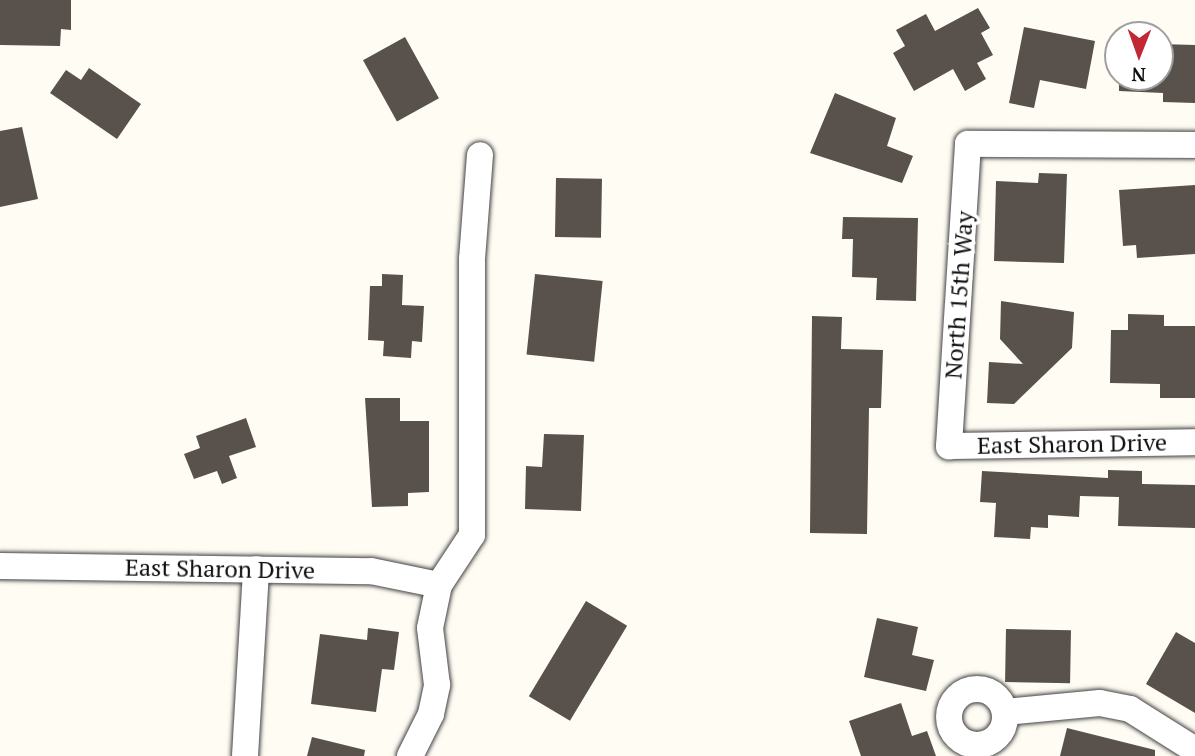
<!DOCTYPE html>
<style>
body{margin:0}
#map{position:relative;width:1195px;height:756px;overflow:hidden;background:#fffcf4;font-family:"PT Serif",serif}
div>[style]{position:absolute}
.building>*{inset:0;background:#59514c;transform-origin:0 0}
.roads{filter:drop-shadow(0 0 2px #434343) drop-shadow(0 0 2px #434343)}
.minor>*{height:26px;margin:-13px;padding:0 13px;transform-origin:13px;border-radius:13px;background:#fff}
.minor>.ring{margin:-13px;padding:0;box-sizing:content-box;background:none;border:26px solid #fff;border-radius:50%}
span{translate:-50% -50%;white-space:nowrap;text-align:center;line-height:1.15;-webkit-text-stroke:7px #fff;paint-order:stroke}
.street-label{font-size:24px;color:#101010}
.north{position:absolute;left:1104px;top:21px;width:70px;height:70px;box-sizing:border-box;background:#fff;border:2px solid #9f9f9f;border-radius:50%;rotate:181deg;font-size:19px;font-weight:700;line-height:28px;text-align:center;color:#101010}
.north::after{content:'';display:block;margin:auto;width:24px;height:32px;background:#c22735;clip-path:polygon(50% 0,100% 100%,50% 72%,0 100%)}
</style>
<div id="map">
<div class="building">
<i style="clip-path:polygon(0 0,71px 0,71px 30px,61px 29px,60px 46px,0 45px)"></i>
<i style="clip-path:polygon(978px 8px,990px 28px,981px 33px,993px 55px,977px 63px,986px 79px,965px 91px,953px 69px,914px 91px,893px 53px,905px 46px,896px 30px,926px 14px,935px 31px)"></i>
<i style="clip-path:polygon(1024px 27px,1095px 41px,1086px 89px,1040px 80px,1034px 108px,1009px 103px)"></i>
<i style="left:405px;top:37px;width:70px;height:48px;rotate:61deg"></i>
<i style="clip-path:polygon(1160px 44px,1195px 45px,1195px 103px,1163px 102px,1163px 93px,1119px 91px,1119px 77px,1160px 77px)"></i>
<i style="clip-path:polygon(89px 68px,141px 104px,117px 139px,50px 93px,66px 70px,81px 80px)"></i>
<i style="clip-path:polygon(835px 93px,896px 118px,887px 146px,913px 156px,902px 183px,810px 153px)"></i>
<i style="clip-path:polygon(22px 127px,38px 199px,0 207px,0 131px)"></i>
<i style="clip-path:polygon(1039px 173px,1067px 174px,1064px 263px,994px 261px,996px 181px,1038px 183px)"></i>
<i style="left:556px;top:178px;width:46px;height:59px;rotate:1deg"></i>
<i style="clip-path:polygon(1195px 185px,1195px 254px,1137px 258px,1136px 245px,1123px 246px,1119px 190px)"></i>
<i style="clip-path:polygon(843px 217px,918px 218px,916px 301px,876px 300px,877px 278px,852px 277px,853px 239px,842px 239px)"></i>
<i style="clip-path:polygon(382px 274px,403px 275px,402px 305px,424px 306px,422px 342px,412px 341px,411px 358px,383px 356px,384px 341px,368px 340px,370px 286px,382px 286px)"></i>
<i style="left:535px;top:274px;width:68px;height:81px;rotate:6deg"></i>
<i style="clip-path:polygon(1001px 301px,1074px 312px,1072px 348px,1014px 404px,987px 403px,989px 362px,1023px 364px,1000px 339px)"></i>
<i style="clip-path:polygon(1128px 314px,1164px 315px,1164px 326px,1195px 326px,1195px 398px,1160px 398px,1160px 384px,1110px 383px,1111px 330px,1128px 330px)"></i>
<i style="clip-path:polygon(812px 316px,842px 317px,841px 349px,883px 350px,881px 408px,869px 408px,867px 534px,810px 533px)"></i>
<i style="clip-path:polygon(365px 398px,400px 398px,400px 421px,429px 421px,429px 492px,408px 493px,408px 506px,372px 507px)"></i>
<i style="clip-path:polygon(246px 418px,256px 447px,229px 456px,237px 478px,222px 484px,217px 471px,194px 479px,184px 454px,200px 448px,196px 436px)"></i>
<i style="clip-path:polygon(544px 434px,584px 435px,581px 511px,525px 509px,526px 466px,542px 467px)"></i>
<i style="clip-path:polygon(1108px 470px,1142px 471px,1142px 484px,1195px 485px,1195px 528px,1118px 526px,1119px 497px,1080px 496px,1079px 517px,1048px 515px,1048px 528px,1031px 527px,1030px 539px,994px 537px,996px 503px,980px 502px,982px 471px,1108px 478px)"></i>
<i style="left:586px;top:601px;width:48px;height:111px;rotate:31deg"></i>
<i style="clip-path:polygon(877px 618px,918px 627px,912px 655px,934px 660px,926px 691px,864px 677px)"></i>
<i style="clip-path:polygon(368px 628px,399px 632px,394px 670px,382px 669px,376px 712px,311px 704px,320px 634px,367px 640px)"></i>
<i style="left:1006px;top:629px;width:65px;height:53px;rotate:1deg"></i>
<i style="clip-path:polygon(1176px 632px,1195px 643px,1195px 713px,1146px 684px)"></i>
<i style="clip-path:polygon(901px 703px,912px 736px,927px 731px,936px 756px,861px 756px,849px 721px)"></i>
<i style="clip-path:polygon(1067px 728px,1155px 750px,1155px 756px,1060px 756px)"></i>
<i style="clip-path:polygon(312px 737px,365px 750px,364px 756px,307px 756px)"></i>
</div>
<div class="roads">
<div class="minor">
<i style="left:1195px;top:145px;width:227px;rotate:-179.7deg"></i>
<i style="left:968px;top:144px;width:303px;rotate:93.6deg"></i>
<i style="left:949px;top:446px;width:246px;rotate:-0.9deg"></i>
<i style="left:0;top:566px;width:371px;rotate:0.8deg"></i>
<i style="left:371px;top:571px;width:69px;rotate:11.6deg"></i>
<i class="ring" style="left:949px;top:689px;width:30px;height:30px"></i>
<i style="left:1005px;top:712px;width:95px;rotate:-5.4deg"></i>
<i style="left:1100px;top:703px;width:31px;rotate:11deg"></i>
<i style="left:1130px;top:709px;width:77px;rotate:32.2deg"></i>
<i style="left:245px;top:756px;width:187px;rotate:-86.6deg"></i>
<i style="left:410px;top:756px;width:47px;rotate:-63.4deg"></i>
<i style="left:431px;top:714px;width:30px;rotate:-78deg"></i>
<i style="left:437px;top:685px;width:57px;rotate:-97deg"></i>
<i style="left:430px;top:628px;width:44px;rotate:-78.2deg"></i>
<i style="left:439px;top:585px;width:60px;rotate:-56.6deg"></i>
<i style="left:472px;top:535px;width:276px;rotate:-90deg"></i>
<i style="left:472px;top:259px;width:104px;rotate:-85.6deg"></i>
</div>
</div>
<div class="street-label">
<span style="left:959px;top:295px;rotate:-86deg">North 15th Way</span>
<span style="left:1072px;top:444px;rotate:-1deg">East Sharon Drive</span>
<span style="left:220px;top:569px;rotate:1deg">East Sharon Drive</span>
</div>
<div class="north">N</div>
</div>
